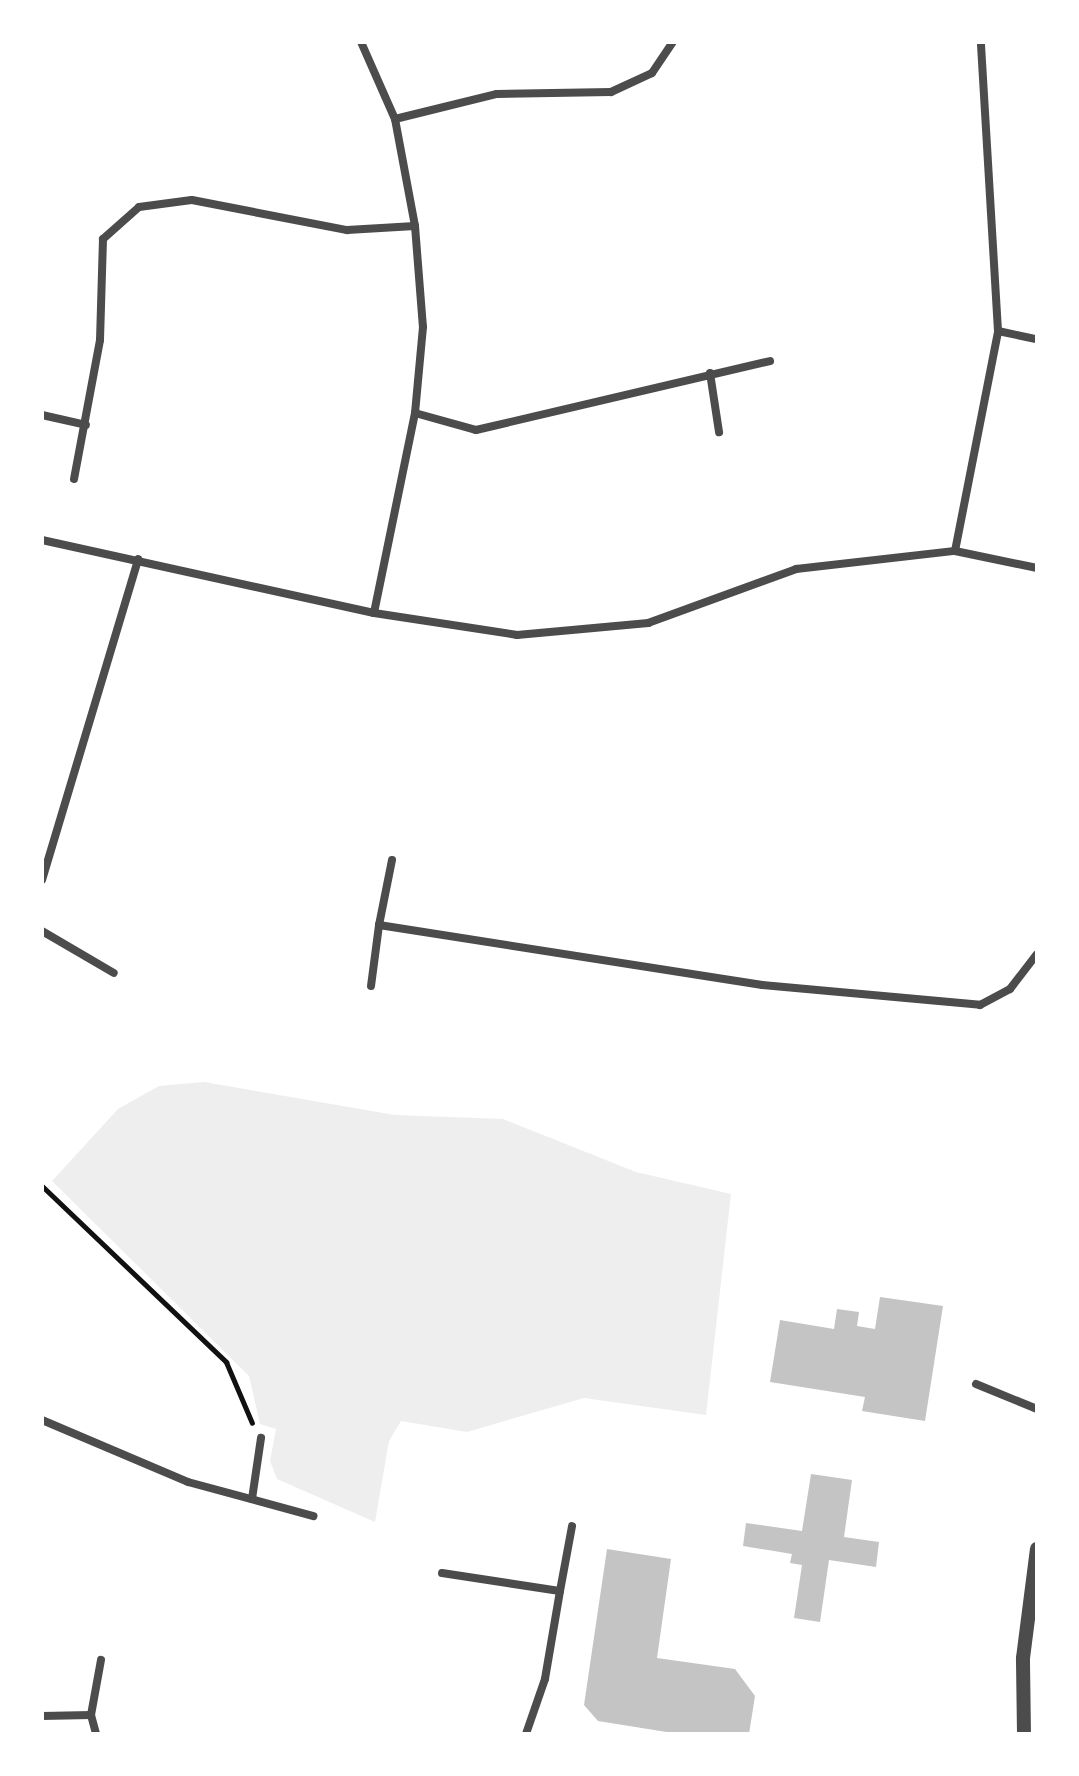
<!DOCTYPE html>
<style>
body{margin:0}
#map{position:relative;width:1079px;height:1776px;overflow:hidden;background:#fff;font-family:"Roboto Serif",serif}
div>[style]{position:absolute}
.green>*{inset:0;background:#eee}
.building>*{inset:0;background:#c4c4c4}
.path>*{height:5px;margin:-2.5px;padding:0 2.5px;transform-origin:2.5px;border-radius:2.5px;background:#111}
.minor>*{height:8px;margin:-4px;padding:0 4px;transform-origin:4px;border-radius:4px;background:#4c4c4c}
.tertiary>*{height:14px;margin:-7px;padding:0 7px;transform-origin:7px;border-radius:7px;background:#4c4c4c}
span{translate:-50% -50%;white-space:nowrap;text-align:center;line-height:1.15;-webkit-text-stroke:8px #fff;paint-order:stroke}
.frame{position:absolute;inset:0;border:44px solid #fff;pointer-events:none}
</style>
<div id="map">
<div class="green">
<i style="clip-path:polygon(204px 1082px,395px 1115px,503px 1119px,636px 1172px,731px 1194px,706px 1415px,584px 1398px,467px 1432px,401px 1421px,389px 1441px,375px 1522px,277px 1479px,270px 1461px,276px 1429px,260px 1424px,249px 1376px,52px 1181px,118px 1109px,159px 1086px)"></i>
</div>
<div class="building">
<i style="clip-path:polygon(880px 1297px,943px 1306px,925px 1421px,862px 1411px,865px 1397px,770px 1382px,780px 1320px,834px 1329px,837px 1309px,859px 1312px,857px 1326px,875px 1329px)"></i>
<i style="clip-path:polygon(811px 1474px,852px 1480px,844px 1537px,879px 1542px,876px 1567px,829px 1560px,820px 1622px,794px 1618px,802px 1565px,790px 1563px,792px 1554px,743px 1546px,746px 1523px,802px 1531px)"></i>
<i style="clip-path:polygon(607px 1549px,671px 1559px,657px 1658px,735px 1669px,755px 1696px,749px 1734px,679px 1734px,598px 1721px,584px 1705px)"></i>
</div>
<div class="path">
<i style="left:42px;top:1186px;width:255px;rotate:43.7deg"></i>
<i style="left:226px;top:1362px;width:66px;rotate:66.9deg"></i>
</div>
<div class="minor">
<i style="left:361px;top:42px;width:84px;rotate:66.2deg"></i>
<i style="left:395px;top:119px;width:109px;rotate:79.4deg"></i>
<i style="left:415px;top:226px;width:101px;rotate:85.5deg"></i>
<i style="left:423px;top:327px;width:86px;rotate:95.3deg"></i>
<i style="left:415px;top:413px;width:204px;rotate:101.6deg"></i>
<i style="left:395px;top:119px;width:105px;rotate:-13.8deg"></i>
<i style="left:497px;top:94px;width:114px;rotate:-1deg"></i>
<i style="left:611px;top:92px;width:45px;rotate:-24.9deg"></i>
<i style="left:652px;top:73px;width:37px;rotate:-56deg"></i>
<i style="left:998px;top:331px;width:40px;rotate:12deg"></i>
<i style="left:710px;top:373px;width:60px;rotate:81.3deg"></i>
<i style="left:415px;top:413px;width:63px;rotate:15.6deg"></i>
<i style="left:476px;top:430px;width:302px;rotate:-13.2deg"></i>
<i style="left:42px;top:415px;width:45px;rotate:12.8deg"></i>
<i style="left:74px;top:479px;width:141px;rotate:-79.4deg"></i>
<i style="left:100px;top:340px;width:101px;rotate:-88.3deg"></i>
<i style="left:103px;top:239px;width:48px;rotate:-41.6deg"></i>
<i style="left:139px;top:207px;width:53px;rotate:-7.5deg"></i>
<i style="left:192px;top:200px;width:158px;rotate:11deg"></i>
<i style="left:347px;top:230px;width:68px;rotate:-3.4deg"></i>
<i style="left:42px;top:540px;width:340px;rotate:12.4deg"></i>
<i style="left:374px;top:613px;width:145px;rotate:8.7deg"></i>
<i style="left:517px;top:635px;width:132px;rotate:-5.2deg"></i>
<i style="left:648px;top:623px;width:158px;rotate:-20deg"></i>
<i style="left:796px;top:569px;width:160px;rotate:-6.5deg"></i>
<i style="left:955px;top:551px;width:84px;rotate:11.7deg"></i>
<i style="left:955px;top:551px;width:224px;rotate:-78.9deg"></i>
<i style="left:998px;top:331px;width:289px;rotate:-93.4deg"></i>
<i style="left:392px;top:860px;width:66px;rotate:101.3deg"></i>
<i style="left:379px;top:925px;width:388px;rotate:8.9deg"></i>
<i style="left:762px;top:985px;width:219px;rotate:5.2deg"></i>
<i style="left:980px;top:1005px;width:34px;rotate:-28deg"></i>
<i style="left:1010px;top:989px;width:44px;rotate:-52.4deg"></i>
<i style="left:42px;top:880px;width:335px;rotate:-73.3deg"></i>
<i style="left:42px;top:931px;width:83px;rotate:30.3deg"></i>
<i style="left:371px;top:986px;width:62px;rotate:-82.5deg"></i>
<i style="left:976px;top:1384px;width:66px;rotate:22.3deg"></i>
<i style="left:42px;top:1420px;width:159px;rotate:23deg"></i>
<i style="left:188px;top:1482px;width:130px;rotate:15.2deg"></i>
<i style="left:252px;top:1499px;width:62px;rotate:-81.6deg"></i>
<i style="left:442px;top:1573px;width:119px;rotate:8.7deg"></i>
<i style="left:560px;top:1591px;width:89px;rotate:99.7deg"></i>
<i style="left:545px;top:1679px;width:58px;rotate:109.1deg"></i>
<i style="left:560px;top:1591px;width:66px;rotate:-79.5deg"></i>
<i style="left:91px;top:1715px;width:20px;rotate:75deg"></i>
<i style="left:42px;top:1716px;width:49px;rotate:-1.2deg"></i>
<i style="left:91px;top:1715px;width:56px;rotate:-79.7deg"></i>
</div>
<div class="tertiary">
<i style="left:1024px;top:1734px;width:76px;rotate:-90.8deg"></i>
<i style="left:1023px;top:1658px;width:110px;rotate:-82.7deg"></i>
</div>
<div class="frame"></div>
</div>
